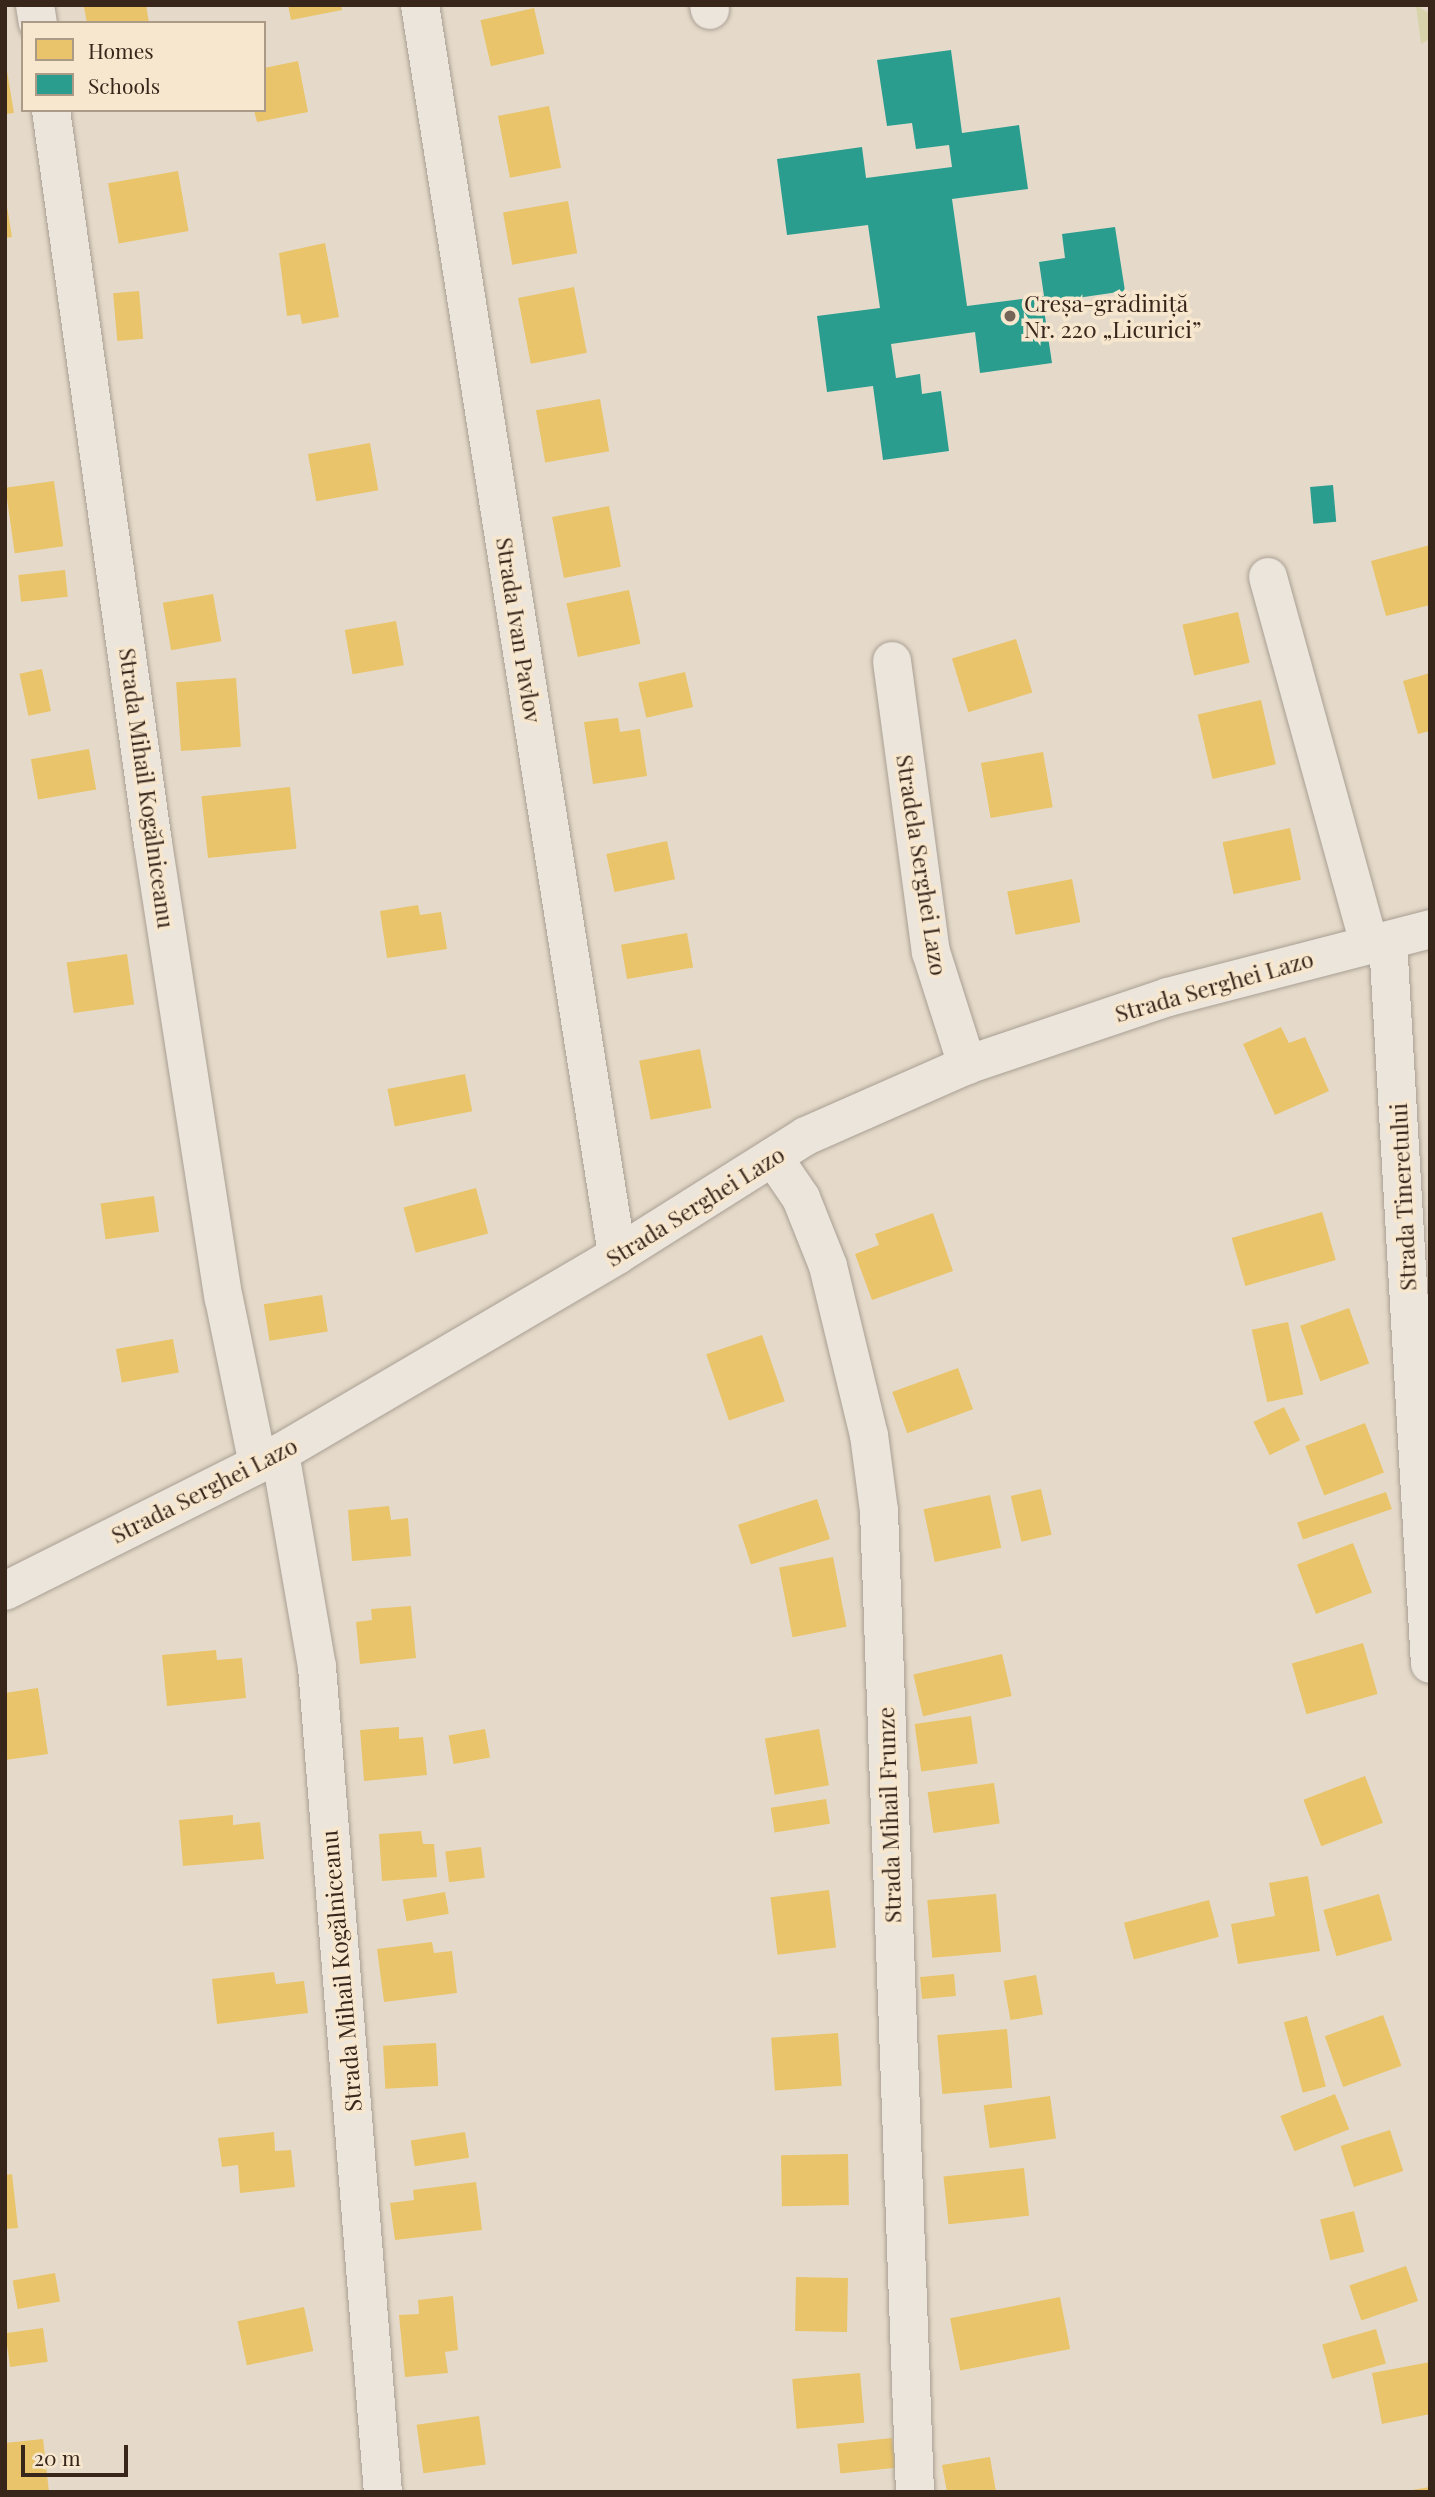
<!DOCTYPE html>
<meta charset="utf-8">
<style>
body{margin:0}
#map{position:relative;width:1435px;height:2497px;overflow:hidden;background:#e5dac9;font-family:"Playfair Display",serif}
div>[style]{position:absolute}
.green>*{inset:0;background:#d8d3ab}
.homes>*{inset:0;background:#e9c46a;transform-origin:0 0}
.schools>*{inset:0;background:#2a9d8f;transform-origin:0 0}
.roads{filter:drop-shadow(0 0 2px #a99f93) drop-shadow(0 0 2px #a99f93)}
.minor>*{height:38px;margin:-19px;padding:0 19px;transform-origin:19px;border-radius:19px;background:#ece5dc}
.dots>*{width:19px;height:19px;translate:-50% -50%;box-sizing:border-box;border:4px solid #f7e7ce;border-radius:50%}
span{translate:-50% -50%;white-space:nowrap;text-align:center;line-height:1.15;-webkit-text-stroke:7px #f7e7ce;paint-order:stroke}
.poi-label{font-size:23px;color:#38261b}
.left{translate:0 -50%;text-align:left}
.street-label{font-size:23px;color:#38261b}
.frame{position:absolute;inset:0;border:7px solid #38261b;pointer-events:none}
.legend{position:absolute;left:21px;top:21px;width:245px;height:91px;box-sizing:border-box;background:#f7e7ce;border:2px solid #ab9a86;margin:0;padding:9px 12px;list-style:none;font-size:21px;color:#38261b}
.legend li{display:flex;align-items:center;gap:14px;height:35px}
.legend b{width:35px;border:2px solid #ab9a86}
.scale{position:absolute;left:21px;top:2445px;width:107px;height:32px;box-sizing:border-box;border:4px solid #38261b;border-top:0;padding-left:9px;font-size:21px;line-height:24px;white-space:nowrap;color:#38261b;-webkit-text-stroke:5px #f7e7ce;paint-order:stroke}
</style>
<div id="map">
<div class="green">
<i style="clip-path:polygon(1416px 5px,1430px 14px,1430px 39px,1421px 44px)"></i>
</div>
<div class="homes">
<i style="clip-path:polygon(146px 5px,149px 23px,87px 23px,84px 7px)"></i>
<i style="clip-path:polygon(288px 5px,341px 5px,342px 10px,291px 20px)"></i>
<i style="left:534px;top:8px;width:47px;height:55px;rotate:77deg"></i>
<i style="clip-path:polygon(5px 59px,14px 113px,5px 114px)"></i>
<i style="clip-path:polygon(298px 61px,308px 112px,257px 122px,254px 110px,264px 110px,264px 68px)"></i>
<i style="left:549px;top:106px;width:63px;height:52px;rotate:79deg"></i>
<i style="left:178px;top:171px;width:61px;height:71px;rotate:80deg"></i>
<i style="clip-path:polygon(5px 194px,12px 237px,5px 238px)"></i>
<i style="left:568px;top:201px;width:53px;height:66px;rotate:80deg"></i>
<i style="clip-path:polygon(325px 243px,339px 317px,302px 324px,300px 314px,287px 316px,279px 253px)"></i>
<i style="left:574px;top:287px;width:67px;height:57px;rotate:79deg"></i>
<i style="left:139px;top:291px;width:48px;height:26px;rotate:85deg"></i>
<i style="left:600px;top:399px;width:53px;height:65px;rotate:80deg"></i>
<i style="left:370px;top:443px;width:48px;height:63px;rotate:80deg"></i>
<i style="left:54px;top:481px;width:66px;height:49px;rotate:82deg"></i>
<i style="left:609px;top:506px;width:62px;height:58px;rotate:79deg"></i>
<i style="clip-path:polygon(1430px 545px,1430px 605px,1386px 616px,1371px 561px)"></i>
<i style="left:65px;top:570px;width:27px;height:47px;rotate:84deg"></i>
<i style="left:629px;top:590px;width:55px;height:64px;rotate:78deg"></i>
<i style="left:213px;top:594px;width:48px;height:51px;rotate:80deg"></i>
<i style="left:1238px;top:612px;width:52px;height:57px;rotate:77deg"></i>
<i style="left:396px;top:621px;width:45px;height:52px;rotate:80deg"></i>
<i style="left:1016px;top:639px;width:56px;height:67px;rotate:73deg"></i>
<i style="left:42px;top:669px;width:43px;height:23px;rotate:78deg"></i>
<i style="left:685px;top:672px;width:36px;height:48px;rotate:77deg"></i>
<i style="clip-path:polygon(1430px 673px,1430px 731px,1418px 734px,1403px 681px)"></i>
<i style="left:236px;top:678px;width:69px;height:60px;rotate:86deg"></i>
<i style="left:1261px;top:700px;width:66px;height:65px;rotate:77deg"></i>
<i style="clip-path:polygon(618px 718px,620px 732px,640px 729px,647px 776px,593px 784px,584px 722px)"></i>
<i style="left:89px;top:749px;width:41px;height:59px;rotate:80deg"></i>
<i style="left:1043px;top:752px;width:56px;height:63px;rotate:80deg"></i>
<i style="left:290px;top:787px;width:62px;height:89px;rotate:84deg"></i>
<i style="left:1290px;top:828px;width:53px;height:69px;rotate:78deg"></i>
<i style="left:667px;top:841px;width:39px;height:62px;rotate:78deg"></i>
<i style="left:1072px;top:879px;width:44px;height:66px;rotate:79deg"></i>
<i style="clip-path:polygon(418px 905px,420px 915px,441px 912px,447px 949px,387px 958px,380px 911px)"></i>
<i style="left:687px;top:933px;width:35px;height:67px;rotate:80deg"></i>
<i style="left:127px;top:954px;width:51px;height:61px;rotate:82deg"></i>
<i style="clip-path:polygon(1281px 1027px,1289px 1043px,1305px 1037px,1329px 1091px,1275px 1115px,1243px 1044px)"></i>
<i style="left:700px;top:1049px;width:60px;height:62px;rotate:79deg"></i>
<i style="left:465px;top:1074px;width:38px;height:79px;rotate:79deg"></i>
<i style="left:476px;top:1188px;width:47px;height:75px;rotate:75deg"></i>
<i style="left:154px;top:1196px;width:36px;height:54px;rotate:82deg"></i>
<i style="left:1322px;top:1212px;width:50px;height:94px;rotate:74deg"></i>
<i style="clip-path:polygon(933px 1213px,953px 1271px,872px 1300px,855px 1254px,879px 1245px,875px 1234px)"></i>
<i style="left:322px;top:1295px;width:37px;height:59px;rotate:81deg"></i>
<i style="left:1349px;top:1308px;width:59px;height:52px;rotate:70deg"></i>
<i style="left:1288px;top:1322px;width:74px;height:37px;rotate:78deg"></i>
<i style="left:762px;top:1335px;width:70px;height:59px;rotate:71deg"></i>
<i style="left:173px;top:1339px;width:34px;height:58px;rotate:80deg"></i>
<i style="left:958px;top:1368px;width:44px;height:70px;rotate:70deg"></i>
<i style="left:1284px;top:1407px;width:37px;height:34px;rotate:64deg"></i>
<i style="left:1365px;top:1423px;width:53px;height:64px;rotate:69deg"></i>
<i style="left:1041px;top:1489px;width:47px;height:31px;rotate:77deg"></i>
<i style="left:1386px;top:1492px;width:18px;height:94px;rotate:71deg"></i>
<i style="left:990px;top:1495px;width:54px;height:68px;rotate:78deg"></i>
<i style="left:817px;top:1499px;width:42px;height:83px;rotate:72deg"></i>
<i style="clip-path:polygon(389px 1506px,391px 1520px,408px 1518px,411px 1556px,352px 1561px,348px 1510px)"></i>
<i style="left:1353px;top:1543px;width:53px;height:60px;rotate:69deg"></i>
<i style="left:833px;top:1557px;width:71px;height:55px;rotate:79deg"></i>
<i style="clip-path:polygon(411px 1606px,416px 1658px,360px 1664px,356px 1622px,372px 1620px,371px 1609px)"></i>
<i style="left:1363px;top:1643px;width:53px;height:74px;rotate:74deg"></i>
<i style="clip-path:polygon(216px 1650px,217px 1660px,242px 1658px,246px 1698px,167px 1706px,162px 1655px)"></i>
<i style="left:1002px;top:1654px;width:43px;height:91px;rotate:77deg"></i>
<i style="clip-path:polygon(38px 1688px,48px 1754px,5px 1760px,5px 1693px)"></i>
<i style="left:971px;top:1716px;width:48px;height:57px;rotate:82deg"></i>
<i style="clip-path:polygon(399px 1727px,399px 1739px,423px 1737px,427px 1775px,364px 1781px,360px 1730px)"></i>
<i style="left:485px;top:1729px;width:29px;height:37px;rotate:80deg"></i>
<i style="left:819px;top:1729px;width:57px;height:55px;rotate:80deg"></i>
<i style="left:1365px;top:1776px;width:50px;height:66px;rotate:69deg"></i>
<i style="left:994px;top:1783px;width:41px;height:67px;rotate:82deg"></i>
<i style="left:826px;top:1799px;width:25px;height:56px;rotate:81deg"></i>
<i style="clip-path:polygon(233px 1815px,233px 1825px,260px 1822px,264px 1859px,183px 1866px,179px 1820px)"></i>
<i style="clip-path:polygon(421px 1831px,423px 1844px,434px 1844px,437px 1877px,382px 1881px,379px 1834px)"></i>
<i style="left:481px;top:1847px;width:31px;height:36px;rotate:83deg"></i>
<i style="clip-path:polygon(1308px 1876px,1320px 1951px,1238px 1964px,1231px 1924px,1275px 1916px,1269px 1883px)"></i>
<i style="left:829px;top:1890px;width:58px;height:59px;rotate:83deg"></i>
<i style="left:445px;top:1892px;width:22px;height:43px;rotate:80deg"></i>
<i style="left:996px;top:1894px;width:58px;height:69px;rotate:85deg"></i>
<i style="left:1379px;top:1894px;width:48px;height:58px;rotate:74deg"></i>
<i style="left:1209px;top:1900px;width:38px;height:88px;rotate:75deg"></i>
<i style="clip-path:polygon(432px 1942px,434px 1953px,452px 1951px,457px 1993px,384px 2002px,377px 1949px)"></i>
<i style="clip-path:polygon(274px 1972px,276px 1984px,304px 1981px,308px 2013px,217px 2024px,212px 1979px)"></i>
<i style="left:954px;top:1974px;width:22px;height:34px;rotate:85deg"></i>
<i style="left:1036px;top:1975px;width:40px;height:33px;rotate:80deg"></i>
<i style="left:1383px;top:2015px;width:54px;height:62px;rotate:70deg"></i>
<i style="left:1307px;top:2016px;width:73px;height:24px;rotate:75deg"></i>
<i style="left:1007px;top:2029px;width:59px;height:70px;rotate:85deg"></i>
<i style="left:838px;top:2033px;width:53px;height:67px;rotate:86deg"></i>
<i style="left:436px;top:2043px;width:43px;height:53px;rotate:87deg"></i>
<i style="left:1335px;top:2094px;width:38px;height:59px;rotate:68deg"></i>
<i style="left:1050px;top:2096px;width:43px;height:67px;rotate:82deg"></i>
<i style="left:1390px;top:2130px;width:43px;height:52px;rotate:72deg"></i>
<i style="clip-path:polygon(274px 2132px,275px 2151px,291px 2150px,295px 2187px,240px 2193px,238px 2165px,222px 2167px,218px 2138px)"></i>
<i style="left:465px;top:2132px;width:26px;height:55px;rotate:81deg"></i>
<i style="left:848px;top:2154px;width:51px;height:67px;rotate:89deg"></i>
<i style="left:1024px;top:2168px;width:48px;height:81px;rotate:84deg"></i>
<i style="clip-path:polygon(12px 2174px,18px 2228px,5px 2229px,5px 2175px)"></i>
<i style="clip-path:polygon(476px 2182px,482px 2230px,395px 2240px,390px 2203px,414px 2200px,413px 2190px)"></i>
<i style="left:1354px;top:2211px;width:42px;height:35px;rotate:76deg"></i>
<i style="left:1406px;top:2266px;width:37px;height:60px;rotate:71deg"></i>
<i style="left:55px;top:2273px;width:29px;height:43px;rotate:80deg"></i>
<i style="left:796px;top:2277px;width:52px;height:54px;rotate:1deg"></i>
<i style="clip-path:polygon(453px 2296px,458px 2350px,445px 2352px,448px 2373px,405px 2377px,399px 2315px,419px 2314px,418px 2300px)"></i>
<i style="left:1060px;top:2297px;width:53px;height:112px;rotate:79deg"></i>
<i style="left:304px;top:2307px;width:45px;height:68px;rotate:78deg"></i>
<i style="left:43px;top:2328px;width:34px;height:38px;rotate:82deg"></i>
<i style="left:1376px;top:2329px;width:36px;height:56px;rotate:74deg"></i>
<i style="clip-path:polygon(1430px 2362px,1430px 2414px,1382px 2424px,1372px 2373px)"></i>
<i style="left:860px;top:2373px;width:50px;height:68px;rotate:85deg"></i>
<i style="left:479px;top:2416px;width:49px;height:63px;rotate:82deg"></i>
<i style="left:892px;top:2438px;width:30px;height:55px;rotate:84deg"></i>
<i style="clip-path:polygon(43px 2439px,49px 2492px,5px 2492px,5px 2443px)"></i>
<i style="clip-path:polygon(990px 2457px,996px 2492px,947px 2492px,942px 2465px)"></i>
<i style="clip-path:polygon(1430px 2487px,1430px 2492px,1413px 2492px,1412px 2490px)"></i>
</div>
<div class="schools">
<i style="clip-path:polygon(951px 50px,962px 133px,1019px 125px,1028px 189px,952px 199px,967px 306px,1044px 296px,1039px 262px,1065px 258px,1062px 234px,1115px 227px,1125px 291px,1043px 303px,1052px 363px,980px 373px,975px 332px,891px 344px,896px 378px,920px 374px,922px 394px,941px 391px,949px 451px,883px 460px,873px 386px,827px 392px,817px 316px,880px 308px,868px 225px,787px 235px,777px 159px,862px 147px,866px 178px,952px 167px,949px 145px,916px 149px,912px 123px,887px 126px,877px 60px)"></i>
<i style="left:1333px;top:485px;width:37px;height:23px;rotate:85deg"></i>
</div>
<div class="roads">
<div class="minor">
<i style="left:35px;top:5px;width:18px;rotate:81deg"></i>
<i style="left:420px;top:5px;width:1265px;rotate:81.04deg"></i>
<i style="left:709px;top:5px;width:5px;rotate:79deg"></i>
<i style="left:51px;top:110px;width:740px;rotate:82.08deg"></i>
<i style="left:153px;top:843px;width:461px;rotate:81.2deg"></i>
<i style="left:224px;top:1299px;width:168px;rotate:78.4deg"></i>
<i style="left:1268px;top:577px;width:381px;rotate:74.6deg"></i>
<i style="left:892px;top:661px;width:294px;rotate:82.4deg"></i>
<i style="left:931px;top:952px;width:119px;rotate:72.3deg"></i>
<i style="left:1388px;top:941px;width:724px;rotate:86.68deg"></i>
<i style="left:773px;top:1157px;width:50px;rotate:55.7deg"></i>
<i style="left:801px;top:1198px;width:73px;rotate:68.3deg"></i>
<i style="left:828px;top:1266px;width:174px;rotate:76.4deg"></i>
<i style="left:869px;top:1435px;width:77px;rotate:82.5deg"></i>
<i style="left:879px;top:1511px;width:982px;rotate:87.9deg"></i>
<i style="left:280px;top:1453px;width:217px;rotate:80.2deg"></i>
<i style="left:317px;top:1667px;width:828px;rotate:85.43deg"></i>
<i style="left:5px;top:1591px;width:308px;rotate:-26.6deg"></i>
<i style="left:280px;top:1453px;width:391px;rotate:-30.4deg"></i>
<i style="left:617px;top:1255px;width:223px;rotate:-32.2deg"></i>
<i style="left:806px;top:1136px;width:176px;rotate:-23.8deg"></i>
<i style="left:967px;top:1065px;width:212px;rotate:-18.7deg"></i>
<i style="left:1168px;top:997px;width:271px;rotate:-14.5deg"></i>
</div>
</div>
<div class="dots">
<i style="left:1010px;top:316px;background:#756558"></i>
</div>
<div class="poi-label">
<span class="left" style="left:1024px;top:316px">Creșa-grădiniță<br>Nr. 220 „Licurici”</span>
</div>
<div class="street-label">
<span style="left:519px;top:630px;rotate:81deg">Strada Ivan Pavlov</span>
<span style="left:147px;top:788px;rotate:82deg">Strada Mihail Kogălniceanu</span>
<span style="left:922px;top:865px;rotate:81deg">Stradela Serghei Lazo</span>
<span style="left:1214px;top:986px;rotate:-16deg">Strada Serghei Lazo</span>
<span style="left:1403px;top:1197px;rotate:-93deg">Strada Tineretului</span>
<span style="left:695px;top:1206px;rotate:-32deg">Strada Serghei Lazo</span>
<span style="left:204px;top:1490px;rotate:-27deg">Strada Serghei Lazo</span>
<span style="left:889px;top:1815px;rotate:-92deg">Strada Mihail Frunze</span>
<span style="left:341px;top:1971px;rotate:-95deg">Strada Mihail Kogălniceanu</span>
</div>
<div class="frame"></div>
<ul class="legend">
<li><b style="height:19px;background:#e9c46a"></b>Homes</li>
<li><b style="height:19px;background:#2a9d8f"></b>Schools</li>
</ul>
<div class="scale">20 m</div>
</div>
